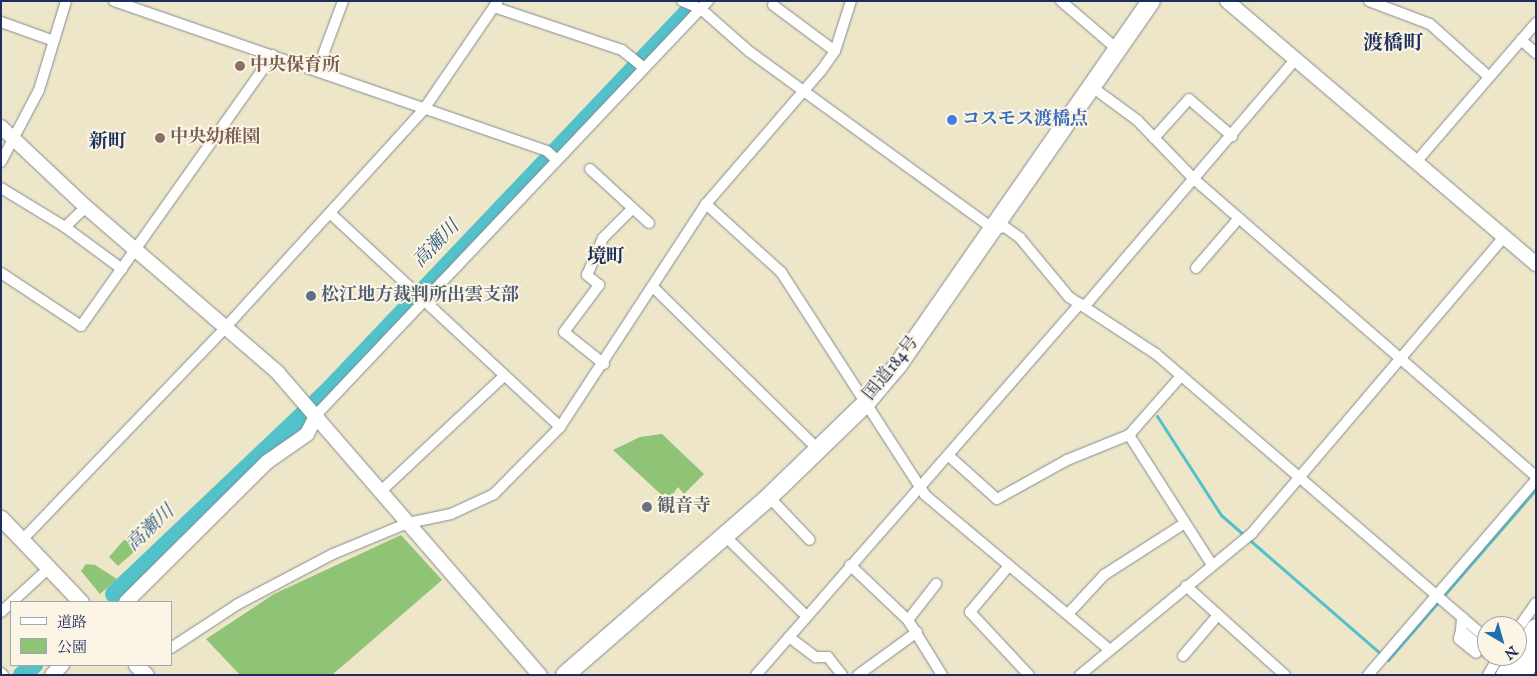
<!DOCTYPE html>
<meta charset="utf-8">
<style>
body{margin:0}
#map{position:relative;width:1537px;height:676px;overflow:hidden;background:#ede6c8;font-family:"IM FELL English","Noto Serif JP",serif}
div>[style]{position:absolute}
.green>*{inset:0;background:#8fc476}
.stream>*{height:3px;margin:-1.5px;padding:0 1.5px;transform-origin:1.5px;border-radius:1.5px;background:#53c1ca}
.river>*{height:18px;margin:-9px;padding:0 9px;transform-origin:9px;border-radius:9px;background:#53c1ca}
.roads{filter:drop-shadow(0 0 1px #848a93) drop-shadow(0 0 1px #848a93)}
.street>*{height:10px;margin:-5px;padding:0 5px;transform-origin:5px;border-radius:5px;background:#fff}
.secondary>*{height:14px;margin:-7px;padding:0 7px;transform-origin:7px;border-radius:7px;background:#fff}
.primary>*{height:15px;margin:-7.5px;padding:0 7.5px;transform-origin:7.5px;border-radius:7.5px;background:#fff}
.highway>*{height:18px;margin:-9px;padding:0 9px;transform-origin:9px;border-radius:9px;background:#fff}
.dots>*{width:14px;height:14px;translate:-50% -50%;box-sizing:border-box;border:2px solid #fcf5e5;border-radius:50%}
span{translate:-50% -50%;white-space:nowrap;text-align:center;line-height:1.15;-webkit-text-stroke:4px #fcf5e5;paint-order:stroke}
.education-label{font-size:18px;color:#785e54;font-weight:700}
.left{translate:0 -50%;text-align:left}
.shop-label{font-size:18px;color:#366cbe;font-weight:700}
.service-label{font-size:18px;color:#4e5e75;font-weight:700}
.street-label{font-size:18px;color:#1b2f5e}
.worship-label{font-size:18px;color:#5b616d;font-weight:700}
.neighbourhood-label{font-size:19px;color:#1b2f5e;font-weight:700}
.water-label{font-size:19px;color:#2c5b7e;font-style:italic}
.quarter-label{font-size:20px;color:#1b2f5e;font-weight:700}
.frame{position:absolute;inset:0;border:2px solid #1b2f5e;pointer-events:none}
.legend{position:absolute;left:10px;top:601px;width:162px;height:65px;box-sizing:border-box;background:#fcf5e5;border:1px solid #a2a6af;margin:0;padding:6px 9px;list-style:none;font-size:15px;color:#1b2f5e}
.legend li{display:flex;align-items:center;gap:10px;height:25px}
.legend b{width:25px;border:1px solid #a2a6af}
.north{position:absolute;left:1477px;top:616px;width:50px;height:50px;box-sizing:border-box;background:#fcf5e5;border:1px solid #a2a6af;border-radius:50%;rotate:142deg;font-size:14px;font-weight:700;line-height:20px;text-align:center;color:#1b2f5e}
.north::after{content:'';display:block;margin:auto;width:18px;height:22px;background:#1f6fb2;clip-path:polygon(50% 0,100% 100%,50% 72%,0 100%)}
</style>
<div id="map">
<div class="green">
<i style="clip-path:polygon(662px 434px,704px 474px,684px 494px,678px 487px,668px 501px,613px 450px,640px 437px)"></i>
<i style="clip-path:polygon(130px 533px,143px 544px,118px 566px,109px 557px)"></i>
<i style="clip-path:polygon(401px 535px,442px 580px,332px 675px,240px 675px,206px 639px,274px 594px)"></i>
<i style="clip-path:polygon(86px 564px,95px 565px,117px 579px,100px 594px,81px 571px)"></i>
</div>
<div class="stream">
<i style="left:1157px;top:416px;width:118px;rotate:57.1deg"></i>
<i style="left:1221px;top:515px;width:221px;rotate:41deg"></i>
<i style="left:1388px;top:660px;width:226px;rotate:-49.1deg"></i>
</div>
<div class="river">
<i style="left:114px;top:594px;width:294px;rotate:-43.5deg"></i>
<i style="left:327px;top:392px;width:539px;rotate:-46.5deg"></i>
<i style="left:22px;top:675px;width:16px;rotate:-40deg"></i>
</div>
<div class="roads">
<div class="street">
<i style="left:114px;top:1px;width:458px;rotate:19.1deg"></i>
<i style="left:547px;top:151px;width:13px;rotate:42deg"></i>
<i style="left:682px;top:1px;width:21px;rotate:23deg"></i>
<i style="left:701px;top:9px;width:65px;rotate:41.3deg"></i>
<i style="left:750px;top:52px;width:301px;rotate:36deg"></i>
<i style="left:994px;top:229px;width:11px;rotate:-10deg"></i>
<i style="left:1005px;top:227px;width:19px;rotate:36deg"></i>
<i style="left:1020px;top:238px;width:77px;rotate:50.3deg"></i>
<i style="left:1069px;top:297px;width:104px;rotate:33.2deg"></i>
<i style="left:1156px;top:354px;width:437px;rotate:40.7deg"></i>
<i style="left:1061px;top:1px;width:74px;rotate:40.6deg"></i>
<i style="left:1369px;top:1px;width:65px;rotate:20.7deg"></i>
<i style="left:1430px;top:24px;width:79px;rotate:41.9deg"></i>
<i style="left:773px;top:5px;width:77px;rotate:36.6deg"></i>
<i style="left:494px;top:7px;width:135px;rotate:18.6deg"></i>
<i style="left:622px;top:50px;width:28px;rotate:39deg"></i>
<i style="left:1px;top:22px;width:56px;rotate:19.7deg"></i>
<i style="left:1521px;top:40px;width:20px;rotate:41deg"></i>
<i style="left:317px;top:71px;width:75px;rotate:-69.6deg"></i>
<i style="left:1092px;top:87px;width:56px;rotate:36.3deg"></i>
<i style="left:1137px;top:120px;width:83px;rotate:46deg"></i>
<i style="left:1195px;top:180px;width:452px;rotate:41deg"></i>
<i style="left:1154px;top:138px;width:52px;rotate:-48.1deg"></i>
<i style="left:1189px;top:99px;width:57px;rotate:40.7deg"></i>
<i style="left:1px;top:162px;width:81px;rotate:-62.2deg"></i>
<i style="left:39px;top:90px;width:93px;rotate:-73.1deg"></i>
<i style="left:1416px;top:162px;width:184px;rotate:-49.2deg"></i>
<i style="left:590px;top:169px;width:80px;rotate:42.5deg"></i>
<i style="left:1px;top:188px;width:75px;rotate:31.4deg"></i>
<i style="left:65px;top:227px;width:29px;rotate:-44deg"></i>
<i style="left:706px;top:204px;width:101px;rotate:42.2deg"></i>
<i style="left:781px;top:272px;width:265px;rotate:57.1deg"></i>
<i style="left:925px;top:495px;width:241px;rotate:40deg"></i>
<i style="left:330px;top:213px;width:314px;rotate:42.9deg"></i>
<i style="left:65px;top:227px;width:71px;rotate:36.4deg"></i>
<i style="left:1196px;top:268px;width:66px;rotate:-49.3deg"></i>
<i style="left:1px;top:273px;width:96px;rotate:33.5deg"></i>
<i style="left:81px;top:326px;width:332px;rotate:-54.7deg"></i>
<i style="left:654px;top:288px;width:233px;rotate:44.5deg"></i>
<i style="left:1084px;top:307px;width:326px;rotate:-49.5deg"></i>
<i style="left:604px;top:364px;width:51px;rotate:-141.3deg"></i>
<i style="left:564px;top:332px;width:59px;rotate:-53.3deg"></i>
<i style="left:599px;top:285px;width:16px;rotate:-140deg"></i>
<i style="left:587px;top:275px;width:40px;rotate:-66.6deg"></i>
<i style="left:603px;top:238px;width:42px;rotate:-45deg"></i>
<i style="left:317px;top:414px;width:569px;rotate:-46.57deg"></i>
<i style="left:1129px;top:435px;width:154px;rotate:57.4deg"></i>
<i style="left:949px;top:456px;width:64px;rotate:41.9deg"></i>
<i style="left:997px;top:499px;width:80px;rotate:-29.1deg"></i>
<i style="left:1067px;top:460px;width:67px;rotate:-22deg"></i>
<i style="left:1129px;top:435px;width:79px;rotate:-48.6deg"></i>
<i style="left:380px;top:492px;width:170px;rotate:-43.1deg"></i>
<i style="left:769px;top:497px;width:59px;rotate:46.4deg"></i>
<i style="left:725px;top:536px;width:114px;rotate:44.6deg"></i>
<i style="left:23px;top:539px;width:292px;rotate:-46.2deg"></i>
<i style="left:225px;top:328px;width:296px;rotate:-47.7deg"></i>
<i style="left:424px;top:109px;width:131px;rotate:-55.6deg"></i>
<i style="left:850px;top:565px;width:80px;rotate:43.5deg"></i>
<i style="left:908px;top:620px;width:65px;rotate:58.3deg"></i>
<i style="left:1008px;top:567px;width:59px;rotate:130.2deg"></i>
<i style="left:970px;top:612px;width:86px;rotate:46.9deg"></i>
<i style="left:1186px;top:586px;width:133px;rotate:42deg"></i>
<i style="left:12px;top:602px;width:50px;rotate:-42.6deg"></i>
<i style="left:1px;top:612px;width:13px;rotate:-42deg"></i>
<i style="left:1068px;top:614px;width:53px;rotate:-47.3deg"></i>
<i style="left:1104px;top:575px;width:96px;rotate:-32.7deg"></i>
<i style="left:1462px;top:617px;width:13px;rotate:94deg"></i>
<i style="left:1461px;top:630px;width:35px;rotate:41deg"></i>
<i style="left:908px;top:620px;width:46px;rotate:-52.1deg"></i>
<i style="left:1461px;top:630px;width:9px;rotate:103deg"></i>
<i style="left:1459px;top:639px;width:22px;rotate:39deg"></i>
<i style="left:1517px;top:630px;width:33px;rotate:-55deg"></i>
<i style="left:789px;top:637px;width:34px;rotate:37deg"></i>
<i style="left:816px;top:657px;width:12px"></i>
<i style="left:828px;top:657px;width:23px;rotate:52deg"></i>
<i style="left:171px;top:648px;width:80px;rotate:-33.3deg"></i>
<i style="left:238px;top:604px;width:107px;rotate:-27.8deg"></i>
<i style="left:333px;top:554px;width:81px;rotate:-22.5deg"></i>
<i style="left:408px;top:523px;width:44px;rotate:-11.8deg"></i>
<i style="left:451px;top:514px;width:47px;rotate:-24.9deg"></i>
<i style="left:494px;top:494px;width:94px;rotate:-45.4deg"></i>
<i style="left:560px;top:427px;width:267px;rotate:-56.8deg"></i>
<i style="left:706px;top:204px;width:176px;rotate:-49.2deg"></i>
<i style="left:821px;top:71px;width:24px;rotate:-55deg"></i>
<i style="left:835px;top:51px;width:52px;rotate:-72.3deg"></i>
<i style="left:1183px;top:656px;width:54px;rotate:-49.5deg"></i>
<i style="left:1px;top:673px;width:3px;rotate:45deg"></i>
<i style="left:756px;top:675px;width:493px;rotate:-48.9deg"></i>
<i style="left:858px;top:675px;width:73px;rotate:-36.1deg"></i>
<i style="left:1080px;top:675px;width:223px;rotate:-39.5deg"></i>
<i style="left:1252px;top:533px;width:389px;rotate:-49.6deg"></i>
<i style="left:1368px;top:675px;width:257px;rotate:-49.3deg"></i>
<i style="left:1488px;top:675px;width:22px;rotate:-60deg"></i>
</div>
<div class="secondary">
<i style="left:1227px;top:1px;width:406px;rotate:40.4deg"></i>
<i style="left:1px;top:127px;width:117px;rotate:43.3deg"></i>
<i style="left:86px;top:207px;width:254px;rotate:40.8deg"></i>
<i style="left:278px;top:373px;width:400px;rotate:49.1deg"></i>
<i style="left:126px;top:602px;width:199px;rotate:-44.8deg"></i>
<i style="left:267px;top:462px;width:49px;rotate:-35deg"></i>
<i style="left:307px;top:434px;width:22px;rotate:-63deg"></i>
<i style="left:52px;top:675px;width:14px;rotate:-45deg"></i>
</div>
<div class="primary">
<i style="left:1px;top:518px;width:116px;rotate:46.4deg"></i>
<i style="left:136px;top:665px;width:14px;rotate:45deg"></i>
</div>
<div class="highway">
<i style="left:565px;top:675px;width:271px;rotate:-41.1deg"></i>
<i style="left:769px;top:497px;width:135px;rotate:-44.1deg"></i>
<i style="left:866px;top:403px;width:50px;rotate:-49.9deg"></i>
<i style="left:898px;top:365px;width:443px;rotate:-55.2deg"></i>
<i style="left:1505px;top:675px;width:56px;rotate:-56.6deg"></i>
<i style="left:1521px;top:675px;width:25px;rotate:-53deg"></i>
</div>
</div>
<div class="dots">
<i style="left:240px;top:66px;background:#8d6e63"></i>
<i style="left:952px;top:120px;background:#3f7fe0"></i>
<i style="left:160px;top:138px;background:#8d6e63"></i>
<i style="left:311px;top:296px;background:#5c6f8a"></i>
<i style="left:647px;top:507px;background:#6b7280"></i>
</div>
<div class="education-label">
<span class="left" style="left:250px;top:66px">中央保育所</span>
<span class="left" style="left:170px;top:138px">中央幼稚園</span>
</div>
<div class="shop-label">
<span class="left" style="left:962px;top:120px">コスモス渡橋点</span>
</div>
<div class="service-label">
<span class="left" style="left:321px;top:296px">松江地方裁判所出雲支部</span>
</div>
<div class="street-label">
<span style="left:892px;top:369px;rotate:-51deg">国道184号</span>
</div>
<div class="worship-label">
<span class="left" style="left:657px;top:507px">観音寺</span>
</div>
<div class="neighbourhood-label">
<span style="left:108px;top:143px">新町</span>
<span style="left:606px;top:258px">境町</span>
</div>
<div class="water-label">
<span style="left:437px;top:245px;rotate:-46deg">高瀬川</span>
<span style="left:151px;top:529px;rotate:-43deg">高瀬川</span>
</div>
<div class="quarter-label">
<span style="left:1393px;top:43px">渡橋町</span>
</div>
<div class="frame"></div>
<ul class="legend">
<li><b style="height:6px;background:#fff"></b>道路</li>
<li><b style="height:14px;background:#8fc476"></b>公園</li>
</ul>
<div class="north">N</div>
</div>
